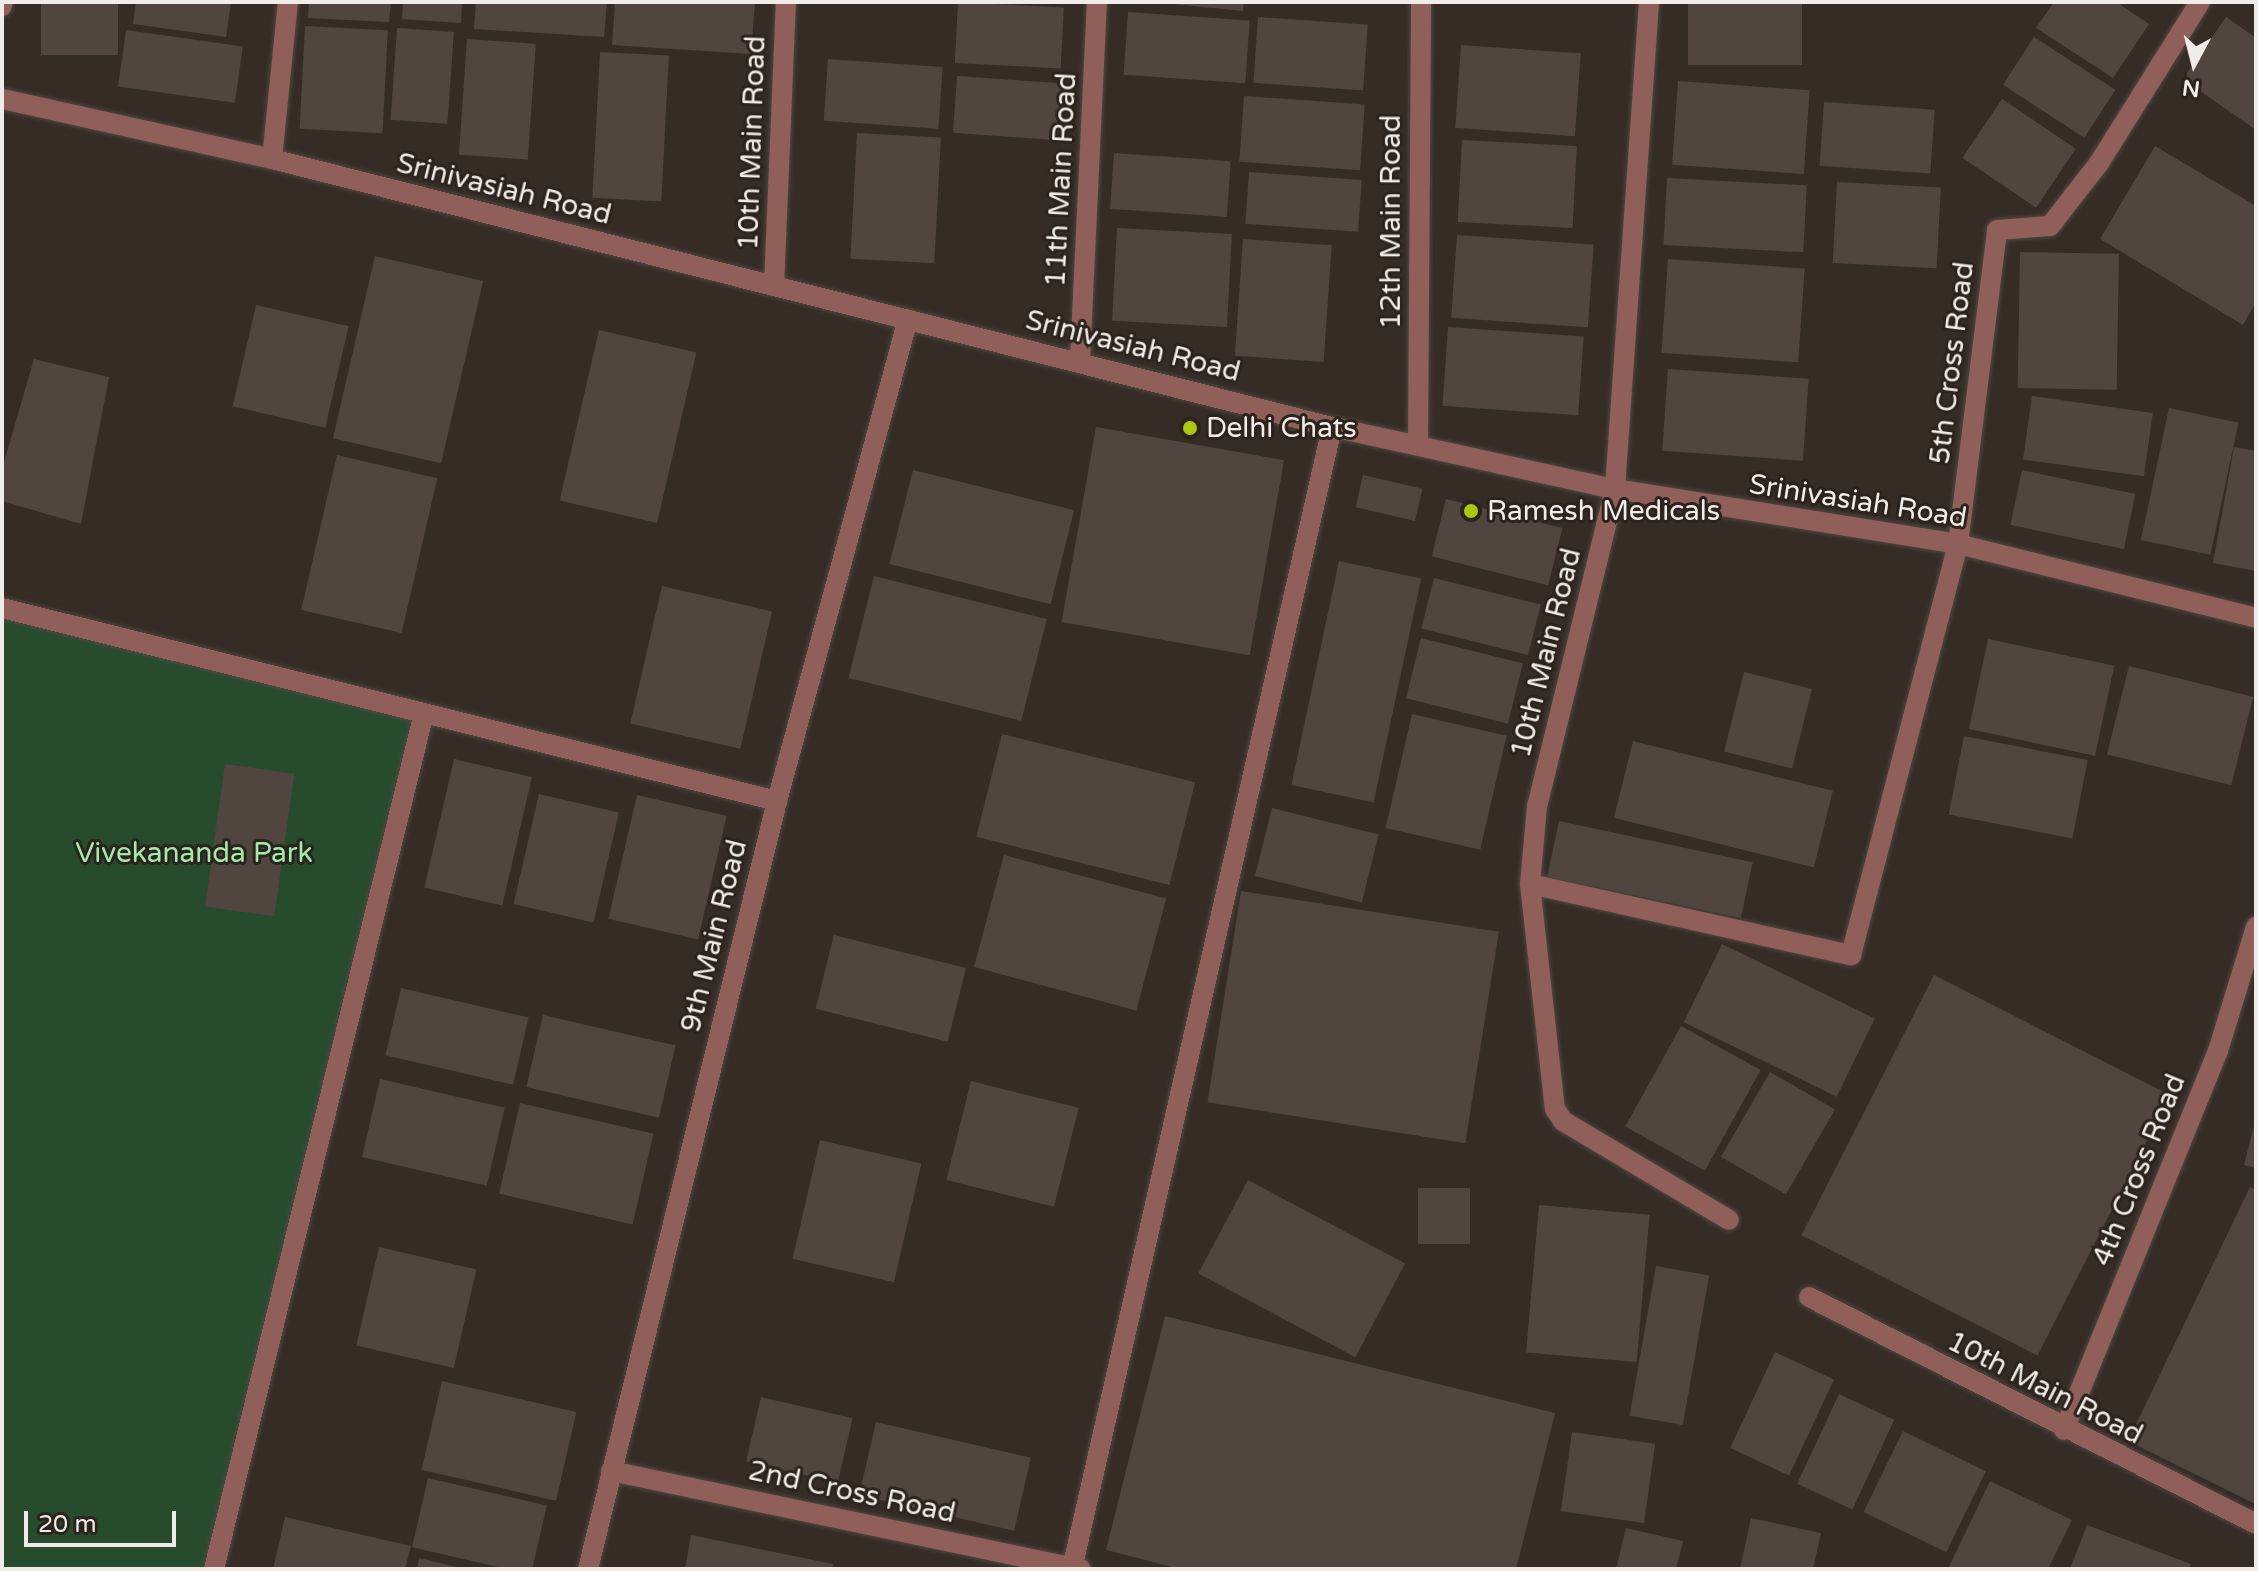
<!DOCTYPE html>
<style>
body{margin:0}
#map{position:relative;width:2258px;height:1571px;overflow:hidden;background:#352c26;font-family:"Varela Round",sans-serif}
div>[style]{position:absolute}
.green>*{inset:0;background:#264c2d}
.building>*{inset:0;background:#50463f;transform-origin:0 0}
.roads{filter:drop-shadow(0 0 2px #4f4741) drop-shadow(0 0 2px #4f4741)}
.minor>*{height:20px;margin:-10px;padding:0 10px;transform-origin:10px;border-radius:10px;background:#905f5a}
.dots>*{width:22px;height:22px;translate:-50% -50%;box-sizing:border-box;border:4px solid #2b231c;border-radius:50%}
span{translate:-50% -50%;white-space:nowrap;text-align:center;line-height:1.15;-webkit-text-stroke:6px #2b231c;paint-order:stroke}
.street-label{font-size:28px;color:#f2ece8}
.poi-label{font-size:28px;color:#f2ece8}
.left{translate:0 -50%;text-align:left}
.park-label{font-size:28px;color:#a0ebab}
.frame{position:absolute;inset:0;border:4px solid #f2ece8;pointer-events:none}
.north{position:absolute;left:2154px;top:24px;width:80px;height:80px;-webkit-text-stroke:6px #2b231c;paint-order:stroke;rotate:187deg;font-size:22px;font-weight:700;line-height:32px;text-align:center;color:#f2ece8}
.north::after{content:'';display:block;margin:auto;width:28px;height:36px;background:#f2ece8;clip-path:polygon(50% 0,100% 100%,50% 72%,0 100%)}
.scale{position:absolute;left:24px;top:1511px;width:152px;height:36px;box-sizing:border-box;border:4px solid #f2ece8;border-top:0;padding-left:10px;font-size:24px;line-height:28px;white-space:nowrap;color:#f2ece8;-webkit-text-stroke:6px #2b231c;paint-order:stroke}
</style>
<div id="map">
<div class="green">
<i style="clip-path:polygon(2px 608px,424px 713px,214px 1569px,2px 1569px)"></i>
</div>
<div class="building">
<i style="left:41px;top:2px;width:77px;height:53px"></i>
<i style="clip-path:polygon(136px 2px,231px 2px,226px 37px,133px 24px)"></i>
<i style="clip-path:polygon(309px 2px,391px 2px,389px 22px,308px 18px)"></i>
<i style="clip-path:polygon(403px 2px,462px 2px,461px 23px,402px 19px)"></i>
<i style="clip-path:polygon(476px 2px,607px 2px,604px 37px,474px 29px)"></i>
<i style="clip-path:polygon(615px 2px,755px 2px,751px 54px,612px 45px)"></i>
<i style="left:958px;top:2px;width:106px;height:61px;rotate:3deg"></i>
<i style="clip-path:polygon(1153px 2px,1244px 2px,1243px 11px)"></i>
<i style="left:1688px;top:2px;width:114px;height:63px"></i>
<i style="clip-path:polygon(2054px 2px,2116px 2px,2149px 24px,2113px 78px,2036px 28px)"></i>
<i style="left:1128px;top:12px;width:122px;height:63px;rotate:4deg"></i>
<i style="left:1258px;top:17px;width:110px;height:66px;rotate:4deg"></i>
<i style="clip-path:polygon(2226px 17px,2256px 38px,2256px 130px,2183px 79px)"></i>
<i style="left:305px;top:26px;width:83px;height:103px;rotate:3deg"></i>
<i style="left:397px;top:28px;width:57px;height:92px;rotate:4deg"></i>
<i style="left:126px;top:30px;width:118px;height:57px;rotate:8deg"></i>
<i style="left:2034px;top:37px;width:97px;height:57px;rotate:33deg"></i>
<i style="left:467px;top:39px;width:69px;height:116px;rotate:4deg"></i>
<i style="left:1461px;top:45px;width:120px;height:83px;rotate:4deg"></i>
<i style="left:600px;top:52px;width:69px;height:146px;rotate:3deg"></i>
<i style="left:828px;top:59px;width:115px;height:62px;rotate:4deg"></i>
<i style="left:957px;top:76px;width:105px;height:57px;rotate:4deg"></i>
<i style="left:1678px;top:81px;width:132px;height:84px;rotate:4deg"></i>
<i style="left:1244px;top:96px;width:121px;height:66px;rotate:4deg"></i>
<i style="left:2002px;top:99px;width:89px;height:71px;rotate:34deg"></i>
<i style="left:1824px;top:102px;width:111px;height:64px;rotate:4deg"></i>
<i style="left:857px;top:133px;width:84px;height:126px;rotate:3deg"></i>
<i style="left:1462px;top:140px;width:115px;height:82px;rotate:3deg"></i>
<i style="clip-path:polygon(2155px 146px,2256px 206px,2256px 302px,2243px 325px,2100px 239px)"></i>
<i style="left:1114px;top:153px;width:117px;height:56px;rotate:4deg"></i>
<i style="left:1249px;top:172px;width:113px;height:52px;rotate:4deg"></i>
<i style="left:1667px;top:178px;width:140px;height:67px;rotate:3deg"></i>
<i style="left:1837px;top:182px;width:104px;height:81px;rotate:3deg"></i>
<i style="left:1117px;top:228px;width:115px;height:93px;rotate:3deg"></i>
<i style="left:1457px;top:235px;width:137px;height:83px;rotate:4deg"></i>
<i style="left:1243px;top:239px;width:89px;height:117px;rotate:4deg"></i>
<i style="left:2020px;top:252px;width:99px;height:136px;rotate:1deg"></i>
<i style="left:375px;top:256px;width:111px;height:187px;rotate:13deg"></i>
<i style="left:1668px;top:259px;width:137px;height:94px;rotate:4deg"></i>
<i style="left:256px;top:305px;width:95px;height:104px;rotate:13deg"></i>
<i style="left:1448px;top:327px;width:136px;height:79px;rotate:4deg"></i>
<i style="left:599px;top:330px;width:100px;height:175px;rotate:13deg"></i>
<i style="clip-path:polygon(34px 359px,109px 377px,81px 524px,2px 501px,2px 469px)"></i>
<i style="left:1668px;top:369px;width:141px;height:82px;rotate:4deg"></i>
<i style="left:2032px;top:396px;width:122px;height:64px;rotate:8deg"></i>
<i style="left:2169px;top:408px;width:71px;height:135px;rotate:12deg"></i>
<i style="left:1096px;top:427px;width:191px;height:198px;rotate:10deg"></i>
<i style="clip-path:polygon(2234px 447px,2256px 451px,2256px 571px,2213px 563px)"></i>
<i style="left:337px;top:455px;width:103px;height:159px;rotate:13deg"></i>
<i style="left:913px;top:470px;width:166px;height:97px;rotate:14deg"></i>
<i style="left:2022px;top:470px;width:116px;height:56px;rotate:12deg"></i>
<i style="left:1363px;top:475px;width:61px;height:33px;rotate:13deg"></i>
<i style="left:1446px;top:499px;width:120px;height:59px;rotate:14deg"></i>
<i style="left:1339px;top:561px;width:84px;height:229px;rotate:12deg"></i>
<i style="left:874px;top:576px;width:178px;height:105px;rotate:14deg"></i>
<i style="left:1434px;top:578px;width:110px;height:52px;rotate:14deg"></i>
<i style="left:662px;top:586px;width:113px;height:141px;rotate:13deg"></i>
<i style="left:1421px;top:638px;width:105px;height:62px;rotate:14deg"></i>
<i style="left:1988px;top:639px;width:129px;height:92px;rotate:12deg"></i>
<i style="left:2129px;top:666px;width:128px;height:91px;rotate:14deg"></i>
<i style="left:1744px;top:672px;width:70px;height:82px;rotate:14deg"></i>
<i style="left:1412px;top:714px;width:97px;height:117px;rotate:13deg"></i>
<i style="left:1002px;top:734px;width:199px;height:106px;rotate:14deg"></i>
<i style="left:1964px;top:736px;width:126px;height:80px;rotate:11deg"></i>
<i style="left:1633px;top:741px;width:206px;height:79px;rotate:14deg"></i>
<i style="left:454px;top:759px;width:80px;height:132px;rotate:13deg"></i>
<i style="left:225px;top:764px;width:70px;height:144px;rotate:8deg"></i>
<i style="left:539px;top:794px;width:82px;height:113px;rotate:13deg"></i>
<i style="left:637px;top:795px;width:92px;height:127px;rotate:13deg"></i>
<i style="left:1272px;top:808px;width:110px;height:70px;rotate:14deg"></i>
<i style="left:1559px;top:821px;width:198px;height:57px;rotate:12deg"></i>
<i style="left:1004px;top:855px;width:168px;height:116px;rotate:15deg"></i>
<i style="left:1241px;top:891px;width:261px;height:214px;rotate:9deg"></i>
<i style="left:834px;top:935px;width:136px;height:76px;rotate:14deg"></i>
<i style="left:1722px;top:944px;width:170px;height:87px;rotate:26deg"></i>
<i style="left:1934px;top:975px;width:265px;height:292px;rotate:27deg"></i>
<i style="left:401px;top:988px;width:131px;height:69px;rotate:13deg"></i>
<i style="left:543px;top:1015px;width:136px;height:74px;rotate:13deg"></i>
<i style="left:1681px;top:1026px;width:91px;height:115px;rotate:29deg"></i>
<i style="left:1770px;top:1072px;width:75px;height:98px;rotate:30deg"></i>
<i style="left:380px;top:1079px;width:128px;height:80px;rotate:13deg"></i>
<i style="left:971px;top:1081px;width:111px;height:102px;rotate:14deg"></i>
<i style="left:520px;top:1103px;width:137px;height:93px;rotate:13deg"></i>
<i style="clip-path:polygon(2256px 1118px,2256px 1168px,2244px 1165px)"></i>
<i style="left:820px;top:1140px;width:104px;height:122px;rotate:13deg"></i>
<i style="left:1248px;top:1180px;width:178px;height:106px;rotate:28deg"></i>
<i style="clip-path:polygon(2250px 1187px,2256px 1190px,2255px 1504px,2128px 1441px)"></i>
<i style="left:1418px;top:1188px;width:52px;height:56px"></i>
<i style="left:1539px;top:1205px;width:111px;height:148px;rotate:5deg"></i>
<i style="left:379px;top:1247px;width:100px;height:101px;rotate:13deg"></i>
<i style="left:1656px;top:1266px;width:54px;height:152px;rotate:10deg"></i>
<i style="clip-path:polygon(1165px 1316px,1555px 1413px,1516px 1569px,1180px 1569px,1106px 1550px)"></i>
<i style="left:1775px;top:1352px;width:65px;height:106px;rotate:25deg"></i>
<i style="left:442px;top:1381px;width:138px;height:91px;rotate:13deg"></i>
<i style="left:1839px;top:1394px;width:61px;height:99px;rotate:25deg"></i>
<i style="left:761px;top:1397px;width:94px;height:66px;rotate:13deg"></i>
<i style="left:876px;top:1422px;width:159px;height:75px;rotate:13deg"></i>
<i style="left:1903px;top:1431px;width:92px;height:90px;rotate:26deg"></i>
<i style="left:1572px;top:1432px;width:84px;height:80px;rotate:8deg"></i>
<i style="left:428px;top:1478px;width:122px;height:71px;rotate:13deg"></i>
<i style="clip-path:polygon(1990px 1481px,2072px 1520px,2048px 1569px,1948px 1569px)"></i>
<i style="clip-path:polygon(285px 1517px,411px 1546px,405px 1569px,273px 1569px)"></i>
<i style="clip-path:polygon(1751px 1518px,1821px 1533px,1813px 1569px,1740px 1569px)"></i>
<i style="clip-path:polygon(2087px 1525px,2191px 1564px,2189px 1569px,2070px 1569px)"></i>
<i style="clip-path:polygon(1626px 1528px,1683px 1541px,1676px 1569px,1616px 1569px)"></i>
<i style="clip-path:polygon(691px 1535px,833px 1564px,832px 1569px,685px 1569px)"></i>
<i style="clip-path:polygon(419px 1558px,461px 1568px,461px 1569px,417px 1569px)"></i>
</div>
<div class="roads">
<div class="minor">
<i style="left:1649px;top:2px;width:488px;rotate:94deg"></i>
<i style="left:1615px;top:489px;width:326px;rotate:103.8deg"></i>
<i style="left:1537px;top:806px;width:78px;rotate:95.1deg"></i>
<i style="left:1530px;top:884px;width:226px;rotate:83.7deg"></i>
<i style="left:1555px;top:1109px;width:14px;rotate:56deg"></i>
<i style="left:1563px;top:1121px;width:193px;rotate:30.8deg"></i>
<i style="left:2px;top:6px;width:4px;rotate:-90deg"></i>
<i style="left:2px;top:99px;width:277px;rotate:12.5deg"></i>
<i style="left:272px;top:159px;width:1093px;rotate:14.19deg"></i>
<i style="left:1332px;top:427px;width:290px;rotate:12.4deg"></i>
<i style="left:1615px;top:489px;width:347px;rotate:9.1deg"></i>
<i style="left:1958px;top:544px;width:307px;rotate:13.9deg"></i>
<i style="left:272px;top:159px;width:158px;rotate:-84.2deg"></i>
<i style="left:774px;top:286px;width:284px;rotate:-87.6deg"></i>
<i style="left:1080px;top:360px;width:358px;rotate:-87.3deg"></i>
<i style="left:1418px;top:442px;width:440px;rotate:-89.6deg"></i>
<i style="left:2px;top:608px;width:799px;rotate:13.98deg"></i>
<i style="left:1530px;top:884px;width:329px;rotate:12.5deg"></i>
<i style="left:1851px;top:955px;width:425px;rotate:-75.4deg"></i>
<i style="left:1958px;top:544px;width:316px;rotate:-82.9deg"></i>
<i style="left:1997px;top:230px;width:53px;rotate:-4.3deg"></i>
<i style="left:2050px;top:226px;width:80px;rotate:-52.1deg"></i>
<i style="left:2099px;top:163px;width:190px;rotate:-57.9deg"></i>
<i style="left:1809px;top:1297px;width:501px;rotate:26.92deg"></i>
<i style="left:2064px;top:1430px;width:409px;rotate:-67.9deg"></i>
<i style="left:2218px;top:1051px;width:130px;rotate:-73deg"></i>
<i style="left:611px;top:1471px;width:480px;rotate:11.8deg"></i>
<i style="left:214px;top:1569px;width:881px;rotate:-76.22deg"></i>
<i style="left:588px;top:1569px;width:791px;rotate:-76.17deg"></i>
<i style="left:777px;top:801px;width:499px;rotate:-74.8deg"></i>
<i style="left:1072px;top:1569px;width:1171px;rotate:-77.17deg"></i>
</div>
</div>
<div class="dots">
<i style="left:1190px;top:428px;background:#acc611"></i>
<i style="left:1471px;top:511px;background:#acc611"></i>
</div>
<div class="street-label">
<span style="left:752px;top:143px;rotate:-88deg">10th Main Road</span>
<span style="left:1061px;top:180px;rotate:-87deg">11th Main Road</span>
<span style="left:504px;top:189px;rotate:14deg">Srinivasiah Road</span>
<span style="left:1391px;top:222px;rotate:-90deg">12th Main Road</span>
<span style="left:1133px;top:346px;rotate:14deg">Srinivasiah Road</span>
<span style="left:1952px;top:363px;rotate:-83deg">5th Cross Road</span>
<span style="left:1858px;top:501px;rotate:9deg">Srinivasiah Road</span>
<span style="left:1546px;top:653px;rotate:-76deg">10th Main Road</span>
<span style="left:714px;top:936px;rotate:-76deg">9th Main Road</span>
<span style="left:2139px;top:1170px;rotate:-68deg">4th Cross Road</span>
<span style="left:2045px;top:1388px;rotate:27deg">10th Main Road</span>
<span style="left:852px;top:1492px;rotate:12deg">2nd Cross Road</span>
</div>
<div class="poi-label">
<span class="left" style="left:1206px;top:428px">Delhi Chats</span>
<span class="left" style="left:1487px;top:511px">Ramesh Medicals</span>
</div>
<div class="park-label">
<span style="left:194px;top:853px">Vivekananda Park</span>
</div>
<div class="frame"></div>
<div class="north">N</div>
<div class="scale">20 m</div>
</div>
